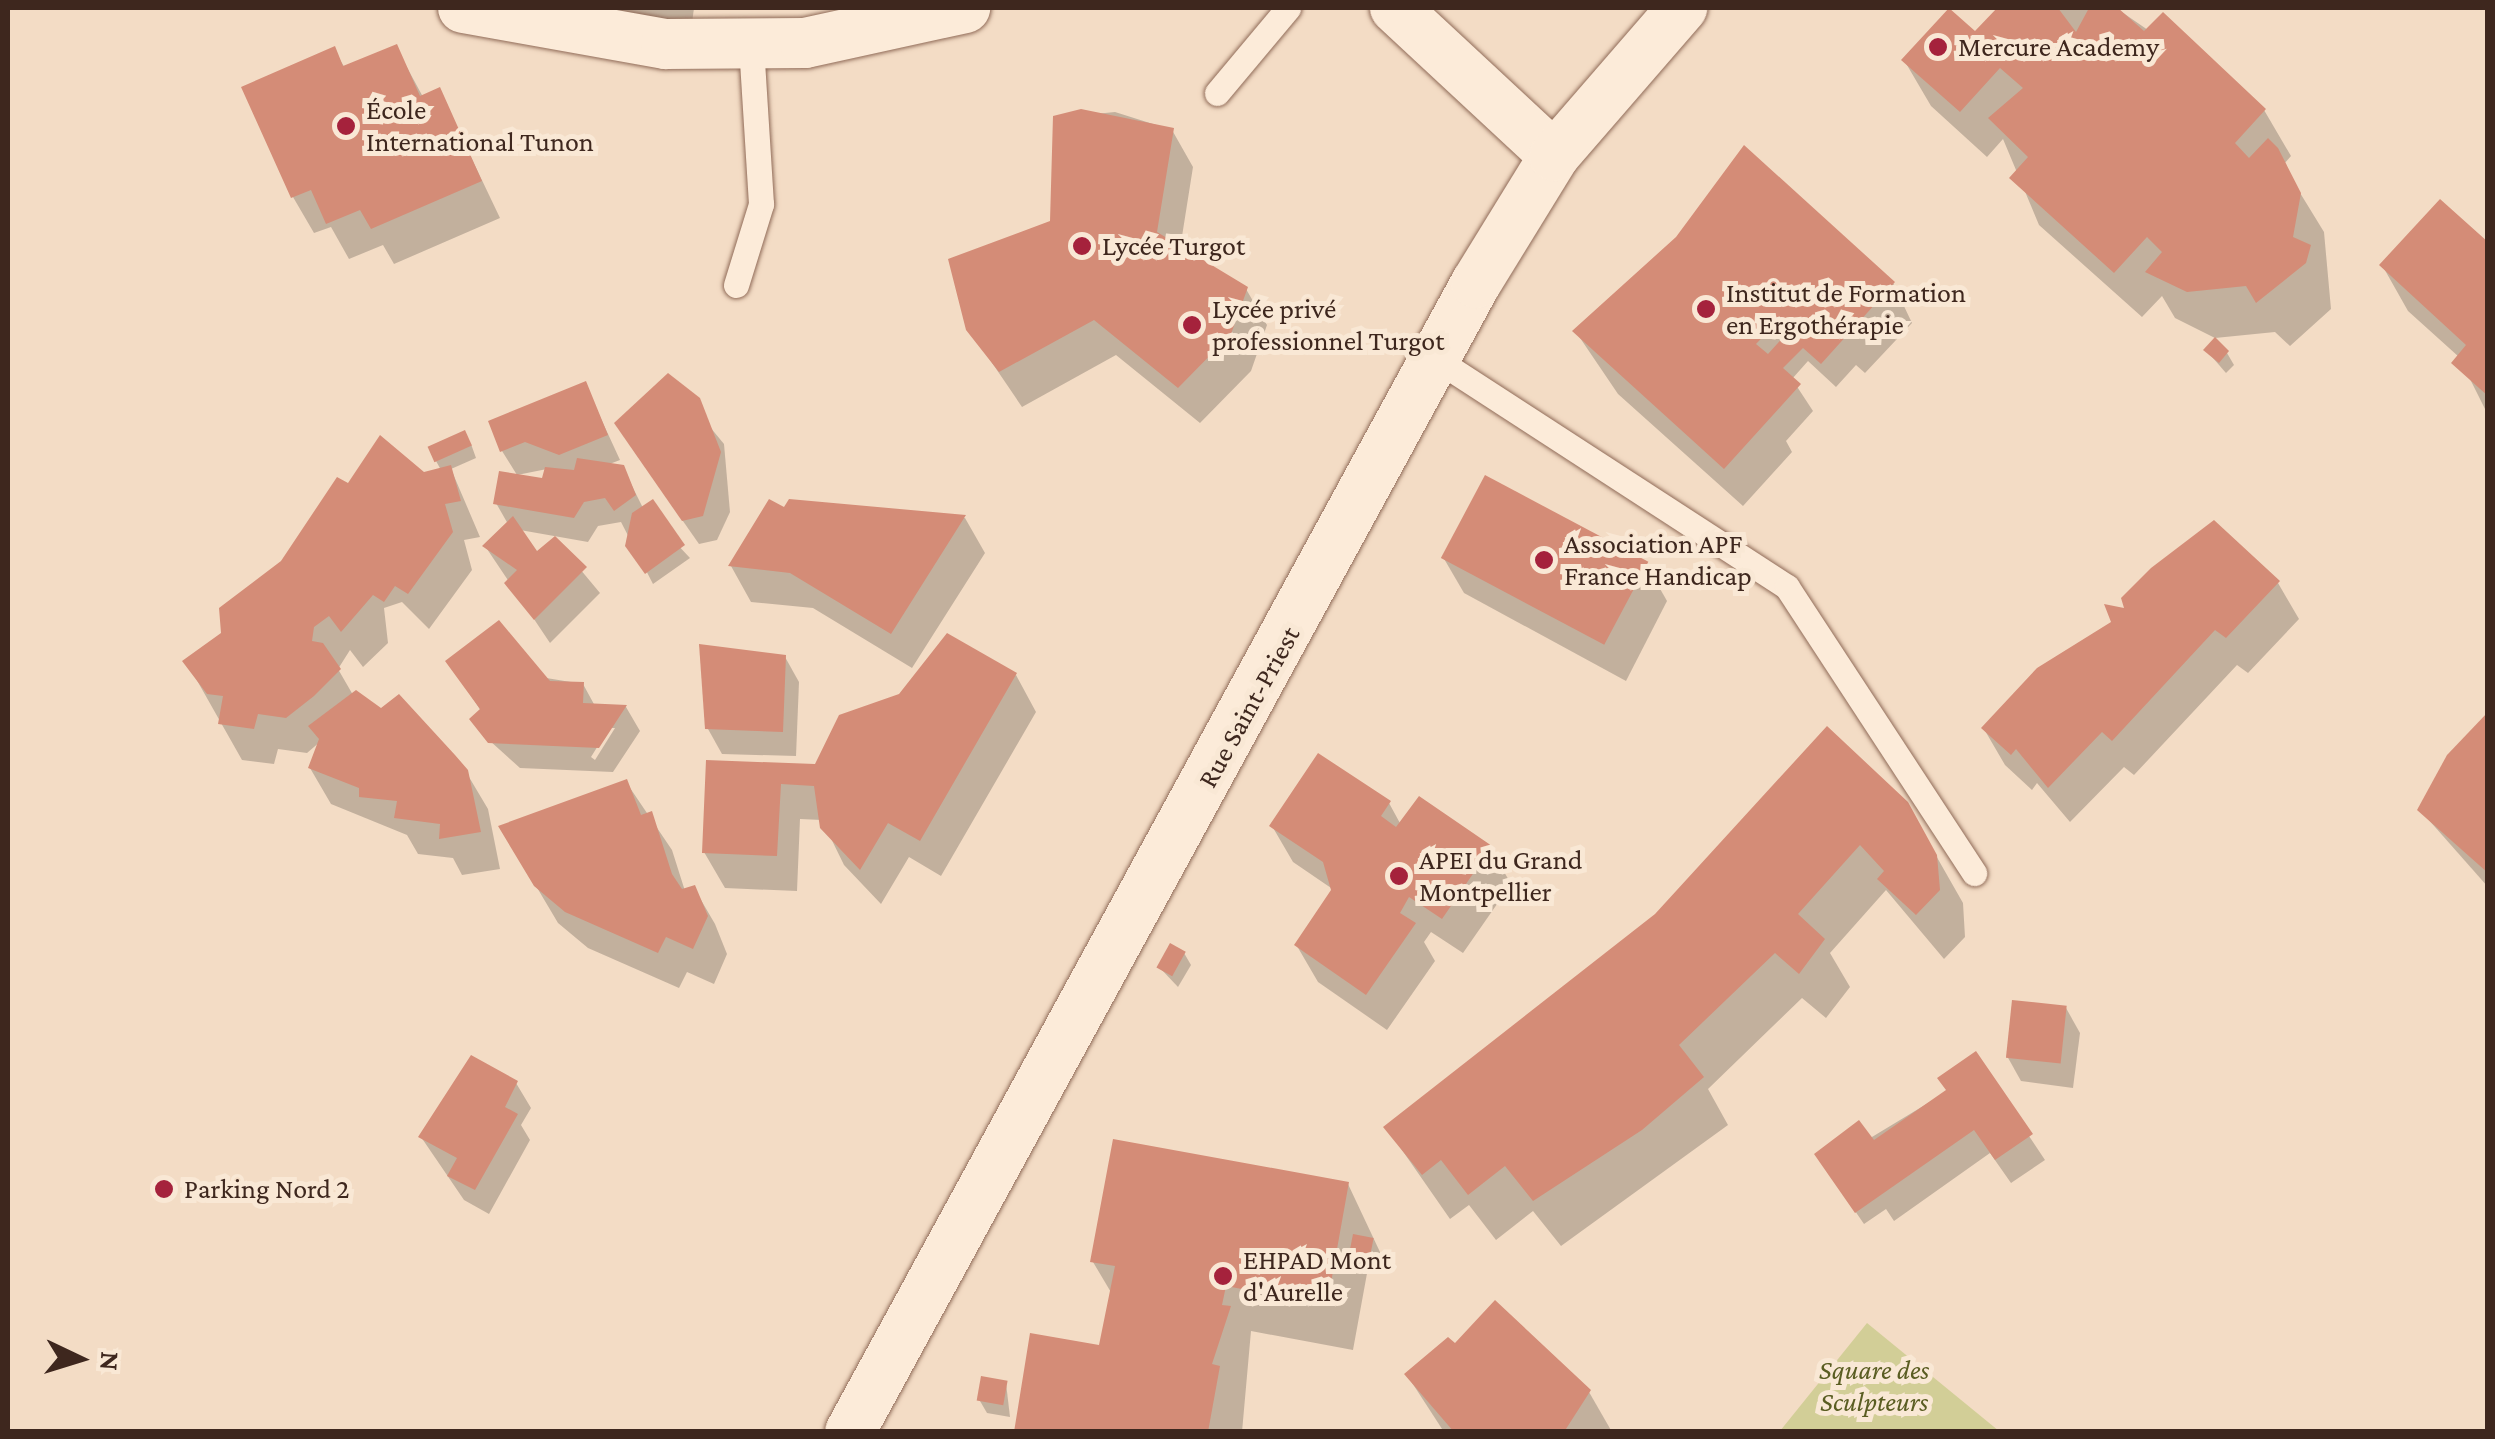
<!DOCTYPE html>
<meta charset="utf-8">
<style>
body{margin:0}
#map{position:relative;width:2495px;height:1439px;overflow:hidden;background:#f3dcc5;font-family:"Crimson Pro",serif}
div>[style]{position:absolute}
.green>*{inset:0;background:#d2ce97}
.shadow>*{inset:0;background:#0003}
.building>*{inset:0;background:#d48c77;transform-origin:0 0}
.roads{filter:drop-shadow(0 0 2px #906b58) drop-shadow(0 0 2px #906b58)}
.lane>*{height:25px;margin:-12.5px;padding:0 12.5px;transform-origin:12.5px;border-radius:12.5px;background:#fcebd9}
.street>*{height:50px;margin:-25px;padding:0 25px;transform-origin:25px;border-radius:25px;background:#fcebd9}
.dots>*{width:28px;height:28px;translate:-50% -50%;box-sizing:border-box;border:5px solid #f9e8d5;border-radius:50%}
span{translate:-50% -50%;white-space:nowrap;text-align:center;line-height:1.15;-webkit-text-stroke:10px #f9e8d5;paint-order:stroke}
.poi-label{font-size:28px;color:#3e271e}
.left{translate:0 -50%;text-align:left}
.street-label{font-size:28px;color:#3e271e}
.park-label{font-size:28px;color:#5a5d22;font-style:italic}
.frame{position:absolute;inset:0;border:10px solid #3e271e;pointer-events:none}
.north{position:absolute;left:30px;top:1309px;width:100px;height:100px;-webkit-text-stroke:8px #f9e8d5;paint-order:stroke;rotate:94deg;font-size:28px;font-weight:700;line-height:40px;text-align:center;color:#3e271e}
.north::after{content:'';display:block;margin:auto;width:35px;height:45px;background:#3e271e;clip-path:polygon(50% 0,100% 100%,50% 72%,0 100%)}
</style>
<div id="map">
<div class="green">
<i style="clip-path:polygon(1867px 1323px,1999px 1431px,1780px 1431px)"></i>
</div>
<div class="shadow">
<i style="clip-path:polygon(594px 8px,694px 8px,692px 23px)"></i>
<i style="clip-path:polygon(2000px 8px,2116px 8px,2264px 110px,2291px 156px,2283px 165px,2324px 232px,2331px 309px,2290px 346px,2275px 332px,2215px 338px,2175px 318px,2162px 296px,2142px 317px,2039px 225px,2003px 139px,1987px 157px,1931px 106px,1904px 60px,1975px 34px)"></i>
<i style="clip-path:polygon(396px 47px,423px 97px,439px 90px,500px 218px,394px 264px,383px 245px,349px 259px,331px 227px,314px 233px,293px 197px,334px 50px,345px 68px)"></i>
<i style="clip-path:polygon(1115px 112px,1172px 130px,1193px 167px,1180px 249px,1246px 289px,1267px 325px,1251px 371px,1200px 423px,1116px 355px,1022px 407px,969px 329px,1052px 223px,1055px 118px)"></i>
<i style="clip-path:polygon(2488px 245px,2488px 415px,2459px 357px,2408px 311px,2382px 265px)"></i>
<i style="clip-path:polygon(1893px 283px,1912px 323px,1865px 373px,1856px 365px,1836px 387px,1808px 361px,1792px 379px,1813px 411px,1786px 441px,1792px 452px,1743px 506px,1618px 394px,1576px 332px)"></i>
<i style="clip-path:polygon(2206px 350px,2227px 353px,2234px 365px,2226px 373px)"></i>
<i style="clip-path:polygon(668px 376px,724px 444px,730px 512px,717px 540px,699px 544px,632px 448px)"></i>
<i style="clip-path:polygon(585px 384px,620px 460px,607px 465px,623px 468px,643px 508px,690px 558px,653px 584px,621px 522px,598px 526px,588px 542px,520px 530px,537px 555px,555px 539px,600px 593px,550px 643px,485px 546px,508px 524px,496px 503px,544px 481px,547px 469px,517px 475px,502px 451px)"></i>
<i style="clip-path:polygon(471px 444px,476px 458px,451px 469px,480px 537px,464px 540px,472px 570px,429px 629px,402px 602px,384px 608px,388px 643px,363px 667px,350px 650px,338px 669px,353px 695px,466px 772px,488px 809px,500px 869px,462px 875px,453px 858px,418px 854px,407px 835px,331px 804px,310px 768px,321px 741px,307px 753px,278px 749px,274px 764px,242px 760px,186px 661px,224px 634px,349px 486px,441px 470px,436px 461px)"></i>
<i style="clip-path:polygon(790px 501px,965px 518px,985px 553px,912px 668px,813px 608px,751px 602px,731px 566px)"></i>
<i style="clip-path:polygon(1443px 557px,1646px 564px,1667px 601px,1626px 681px,1464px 593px)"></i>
<i style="clip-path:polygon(2278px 583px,2299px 619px,2248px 673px,2237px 665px,2134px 775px,2124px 767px,2070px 822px,2037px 783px,2032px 790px,2005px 765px,1984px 729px,2128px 611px)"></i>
<i style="clip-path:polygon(785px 657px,799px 682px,796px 756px,722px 754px,708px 729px)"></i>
<i style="clip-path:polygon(evenodd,449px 662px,583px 684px,595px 706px,626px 707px,640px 731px,613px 772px,520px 768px,479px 731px,481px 711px,449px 662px,609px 728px,615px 728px,595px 760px,591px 757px,609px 728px)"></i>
<i style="clip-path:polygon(1016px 675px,1036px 712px,941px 876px,909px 857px,881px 904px,844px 865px,822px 820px,800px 819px,797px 891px,725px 888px,704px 852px,708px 762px,817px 767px)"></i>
<i style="clip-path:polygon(2488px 716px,2488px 887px,2420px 810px)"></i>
<i style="clip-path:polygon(626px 782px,672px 850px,685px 891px,694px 888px,715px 924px,727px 954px,714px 984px,687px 972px,679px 988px,588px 948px,558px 923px,501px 827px)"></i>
<i style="clip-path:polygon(1389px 803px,1401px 825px,1490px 847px,1511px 884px,1463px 953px,1431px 932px,1424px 942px,1435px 961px,1387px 1030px,1318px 982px,1297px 946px,1334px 890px,1293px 862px,1272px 826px)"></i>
<i style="clip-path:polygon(1906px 803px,1963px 903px,1965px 937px,1944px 959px,1886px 890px,1830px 953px,1850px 987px,1826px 1018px,1802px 998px,1708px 1089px,1728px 1125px,1561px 1246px,1533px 1211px,1496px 1240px,1469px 1205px,1450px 1219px,1386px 1127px)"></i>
<i style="clip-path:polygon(1184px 953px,1191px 965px,1178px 987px,1160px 968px)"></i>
<i style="clip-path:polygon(2066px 1008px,2080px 1033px,2073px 1088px,2021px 1081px,2007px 1056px)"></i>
<i style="clip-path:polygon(1975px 1055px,2045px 1160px,2011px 1183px,1990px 1153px,1894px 1221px,1886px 1209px,1864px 1224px,1824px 1166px,1948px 1091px)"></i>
<i style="clip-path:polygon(516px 1083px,531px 1108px,521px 1125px,530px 1140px,489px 1214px,464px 1200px,421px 1137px)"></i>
<i style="clip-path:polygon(1348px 1184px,1380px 1252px,1377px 1270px,1368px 1268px,1353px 1350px,1251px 1331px,1242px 1432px,1017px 1432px,1101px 1348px,1112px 1294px,1093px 1262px)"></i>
<i style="clip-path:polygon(1407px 1375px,1589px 1392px,1612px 1432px,1444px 1432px)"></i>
<i style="clip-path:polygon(1006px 1383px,1010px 1417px,987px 1413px,980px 1401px)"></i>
</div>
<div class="building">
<i style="clip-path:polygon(1949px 8px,1975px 31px,1997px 8px,2058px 8px,2076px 32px,2089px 8px,2118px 8px,2144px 31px,2163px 12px,2266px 109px,2235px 143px,2249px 158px,2268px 138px,2278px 148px,2301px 193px,2293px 237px,2311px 245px,2306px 263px,2256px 303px,2246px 286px,2187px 292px,2145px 272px,2162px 252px,2147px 237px,2114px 273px,2009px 178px,2028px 157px,1988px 118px,2023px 88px,2000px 68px,1960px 112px,1901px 60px)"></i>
<i style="clip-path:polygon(397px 44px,420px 96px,440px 87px,482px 181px,371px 229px,360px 210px,326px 224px,311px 190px,291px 198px,241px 87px,335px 46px,343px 66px)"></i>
<i style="clip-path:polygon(1081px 109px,1174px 128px,1157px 232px,1248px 287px,1231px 334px,1178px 388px,1094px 320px,999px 372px,966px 330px,948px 259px,1050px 221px,1053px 116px)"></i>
<i style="clip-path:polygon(evenodd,1744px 145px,1895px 282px,1821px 364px,1803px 348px,1783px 368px,1801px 384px,1724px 469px,1572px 331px,1676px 237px,1744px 145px,1776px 323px,1787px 333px,1768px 354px,1756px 344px,1776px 323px)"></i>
<i style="clip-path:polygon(2440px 199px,2488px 242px,2488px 396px,2451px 363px,2466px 345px,2379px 265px)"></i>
<i style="clip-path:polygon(2215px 337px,2229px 351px,2219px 363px,2203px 350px)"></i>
<i style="clip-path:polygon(668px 373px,700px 398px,721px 452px,703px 516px,682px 521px,614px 423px)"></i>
<i style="clip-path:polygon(586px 381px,608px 435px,559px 455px,525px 442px,500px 452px,488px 421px)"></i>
<i style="left:465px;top:430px;width:17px;height:41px;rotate:66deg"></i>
<i style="clip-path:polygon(380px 435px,424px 472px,451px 465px,461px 501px,445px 504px,453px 532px,408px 594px,395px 586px,384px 602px,373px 595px,341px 632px,329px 616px,314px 627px,312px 641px,323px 643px,341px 669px,314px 696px,286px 718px,258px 714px,254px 729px,218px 724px,223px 696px,207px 694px,182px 661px,221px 633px,219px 608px,281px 561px,337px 477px,348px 483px)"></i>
<i style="clip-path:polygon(577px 458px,624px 465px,636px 495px,614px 511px,605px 498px,584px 502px,574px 518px,493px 504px,499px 471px,542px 478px,545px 467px,574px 470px)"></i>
<i style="left:1485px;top:475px;width:185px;height:94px;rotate:28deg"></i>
<i style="clip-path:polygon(653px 499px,685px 545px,645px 574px,625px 546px,632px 513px)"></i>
<i style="clip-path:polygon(769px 499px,784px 507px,789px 499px,966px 515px,891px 634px,790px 573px,728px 566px)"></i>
<i style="clip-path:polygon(513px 516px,537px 551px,555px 536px,587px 567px,534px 620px,504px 583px,517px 570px,482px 546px)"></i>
<i style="clip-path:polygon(2214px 520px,2280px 581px,2226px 638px,2215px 630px,2112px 741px,2102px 732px,2048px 788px,2016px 749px,2011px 755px,1981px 728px,2037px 668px,2111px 622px,2104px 604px,2124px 608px,2121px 598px,2151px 568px)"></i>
<i style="clip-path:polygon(499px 620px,550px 681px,584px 682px,583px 703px,627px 705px,599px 748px,488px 743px,469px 719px,480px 709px,445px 661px)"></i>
<i style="clip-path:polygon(947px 633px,1017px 673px,920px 841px,888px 823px,860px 870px,820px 828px,814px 786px,781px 784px,777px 856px,702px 853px,706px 760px,815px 764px,839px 715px,899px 694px)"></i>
<i style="clip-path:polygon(699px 644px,786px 655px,783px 732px,705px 729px)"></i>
<i style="clip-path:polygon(356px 690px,381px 708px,399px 694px,455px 755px,468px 770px,481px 832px,439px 839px,440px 824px,394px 818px,397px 801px,359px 797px,359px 788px,308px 768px,319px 739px,308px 726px)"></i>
<i style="clip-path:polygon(2488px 712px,2488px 873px,2417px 810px,2447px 755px)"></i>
<i style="clip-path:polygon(1827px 726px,1908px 802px,1937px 855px,1940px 890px,1916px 915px,1877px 879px,1884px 871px,1860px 845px,1798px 914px,1825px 939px,1799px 974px,1775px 953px,1679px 1045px,1704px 1077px,1642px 1130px,1533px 1201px,1505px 1166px,1468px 1195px,1441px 1160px,1422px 1175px,1383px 1127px,1655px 914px)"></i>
<i style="clip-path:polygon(1318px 753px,1391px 801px,1381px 816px,1396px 827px,1419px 796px,1492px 846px,1442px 919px,1409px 897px,1400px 913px,1416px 923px,1366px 995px,1294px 945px,1331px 890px,1323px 862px,1269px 826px)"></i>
<i style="clip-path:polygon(627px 779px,641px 815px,652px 811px,672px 874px,682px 889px,695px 885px,708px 916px,693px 949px,666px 937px,658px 953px,565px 912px,534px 886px,498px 826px)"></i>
<i style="left:1170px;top:943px;width:18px;height:28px;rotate:29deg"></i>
<i style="left:2012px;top:1000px;width:55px;height:58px;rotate:6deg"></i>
<i style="clip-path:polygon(1976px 1051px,2033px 1134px,1995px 1160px,1974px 1130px,1855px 1213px,1814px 1154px,1859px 1120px,1874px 1140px,1946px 1090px,1937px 1078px)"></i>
<i style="clip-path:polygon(471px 1055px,518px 1081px,505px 1107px,518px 1114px,475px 1190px,447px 1176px,457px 1158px,418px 1137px)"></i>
<i style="clip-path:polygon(1113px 1139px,1349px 1182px,1327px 1305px,1226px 1286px,1222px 1305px,1231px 1306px,1212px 1364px,1220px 1366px,1208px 1432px,1014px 1432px,1030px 1333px,1099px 1345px,1115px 1266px,1090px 1262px)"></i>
<i style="left:1353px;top:1234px;width:21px;height:22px;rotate:11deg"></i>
<i style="clip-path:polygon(1495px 1300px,1591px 1390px,1564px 1432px,1454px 1432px,1404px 1374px,1448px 1337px,1455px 1343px)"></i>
<i style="left:981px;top:1376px;width:27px;height:25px;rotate:10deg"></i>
</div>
<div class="roads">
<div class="lane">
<i style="left:1217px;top:93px;width:111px;rotate:-50.1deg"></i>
<i style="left:736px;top:285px;width:85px;rotate:-72.8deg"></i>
<i style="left:761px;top:204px;width:161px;rotate:-93.6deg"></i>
<i style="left:1439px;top:361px;width:415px;rotate:33deg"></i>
<i style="left:1787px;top:587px;width:342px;rotate:56.8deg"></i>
</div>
<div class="street">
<i style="left:463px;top:8px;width:206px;rotate:10.1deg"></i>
<i style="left:666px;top:44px;width:139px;rotate:-0.4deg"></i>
<i style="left:805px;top:43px;width:164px;rotate:-12.3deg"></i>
<i style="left:1395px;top:8px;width:217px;rotate:42.9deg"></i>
<i style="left:850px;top:1432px;width:1308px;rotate:-61.42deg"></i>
<i style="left:1476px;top:283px;width:149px;rotate:-58.4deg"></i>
<i style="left:1554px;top:156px;width:196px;rotate:-49.1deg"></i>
</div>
</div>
<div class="dots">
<i style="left:1938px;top:47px;background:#a5223c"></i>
<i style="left:346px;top:126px;background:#a5223c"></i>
<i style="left:1082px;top:246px;background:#a5223c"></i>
<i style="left:1706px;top:309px;background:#a5223c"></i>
<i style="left:1192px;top:325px;background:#a5223c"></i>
<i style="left:1544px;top:560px;background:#a5223c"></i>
<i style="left:1399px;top:876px;background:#a5223c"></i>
<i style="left:164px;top:1189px;background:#a5223c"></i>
<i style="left:1223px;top:1276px;background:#a5223c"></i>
</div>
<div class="poi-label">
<span class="left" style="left:1958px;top:47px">Mercure Academy</span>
<span class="left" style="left:366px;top:126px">École<br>International Tunon</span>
<span class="left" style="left:1102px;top:246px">Lycée Turgot</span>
<span class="left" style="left:1726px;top:309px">Institut de Formation<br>en Ergothérapie</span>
<span class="left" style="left:1212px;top:325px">Lycée privé<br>professionnel Turgot</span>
<span class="left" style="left:1564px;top:560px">Association APF<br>France Handicap</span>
<span class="left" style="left:1419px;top:876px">APEI du Grand<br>Montpellier</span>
<span class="left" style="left:184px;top:1189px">Parking Nord 2</span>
<span class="left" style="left:1243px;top:1276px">EHPAD Mont<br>d'Aurelle</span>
</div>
<div class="street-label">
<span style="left:1249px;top:707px;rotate:-61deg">Rue Saint-Priest</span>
</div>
<div class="park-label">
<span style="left:1874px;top:1386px">Square des<br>Sculpteurs</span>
</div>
<div class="frame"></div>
<div class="north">N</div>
</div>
